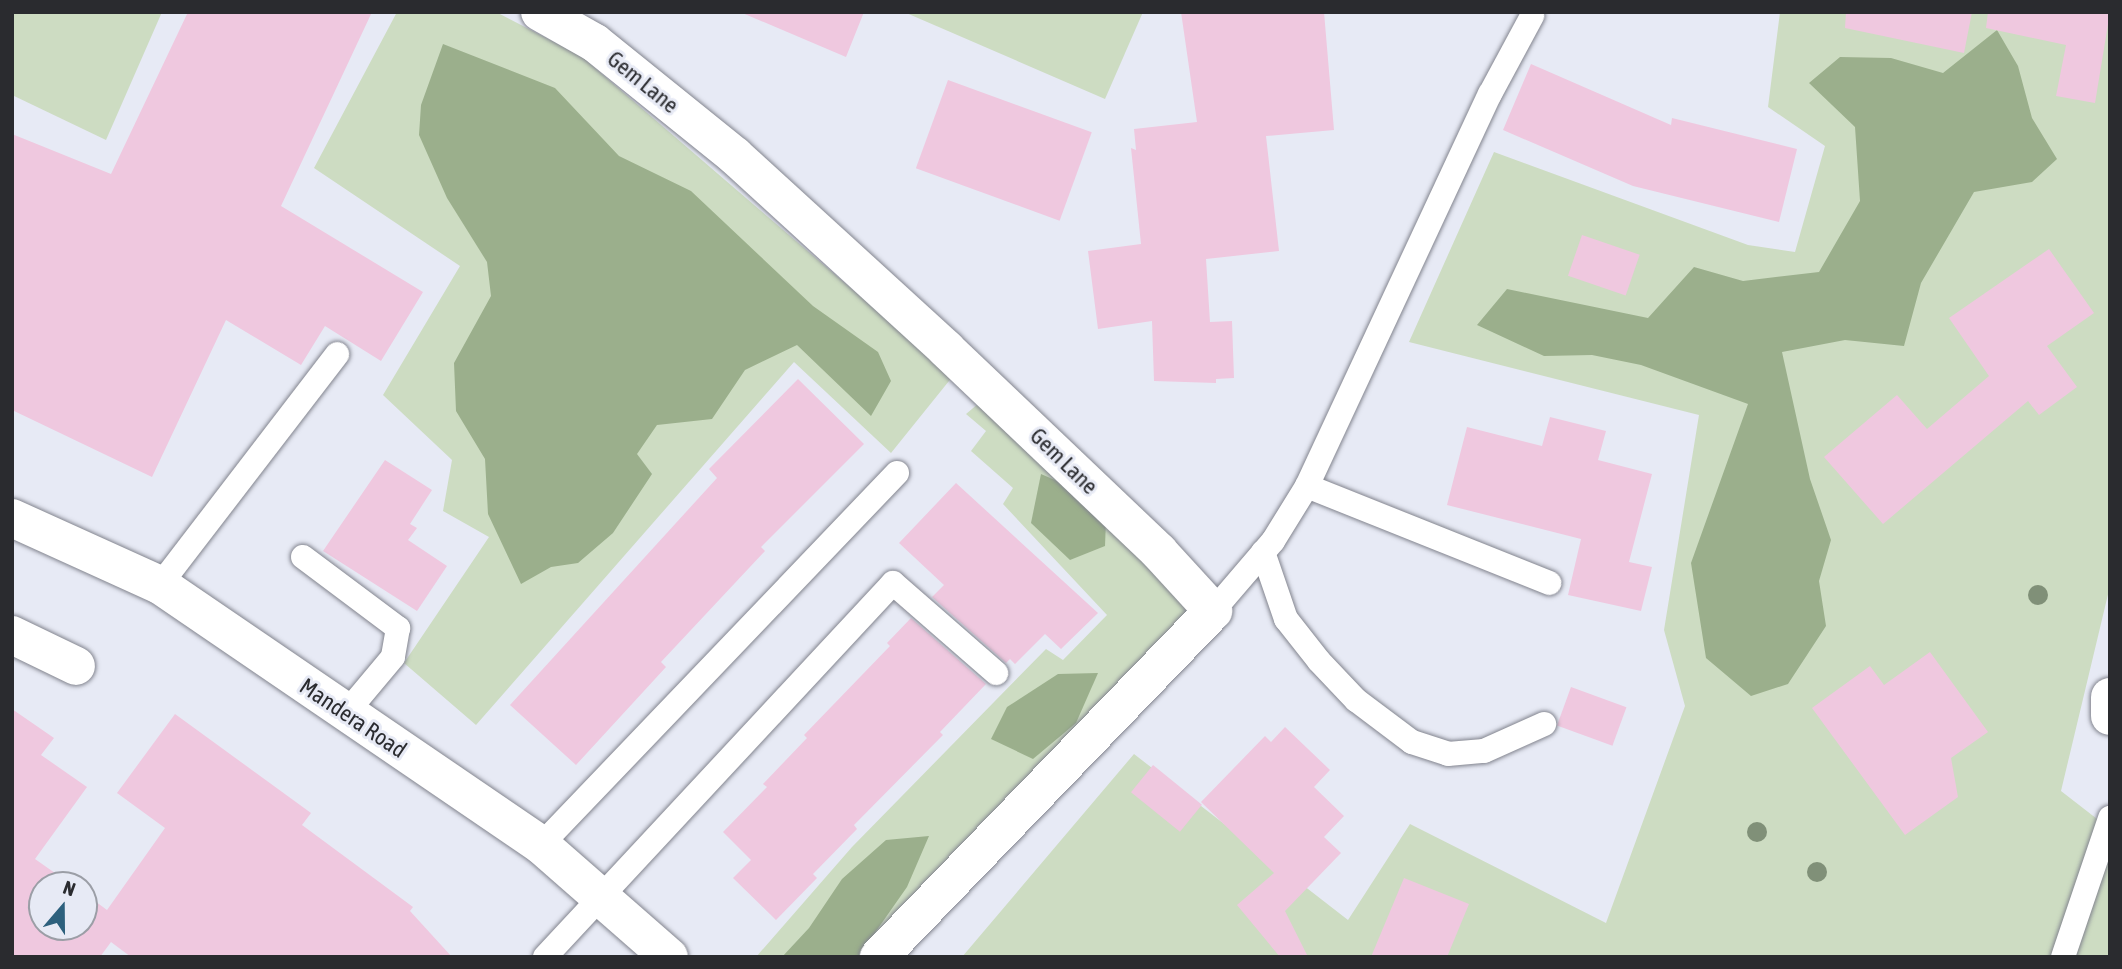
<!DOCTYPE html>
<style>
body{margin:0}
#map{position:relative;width:2122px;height:969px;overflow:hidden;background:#e7eaf5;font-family:"Asap Condensed",sans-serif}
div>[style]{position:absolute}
.green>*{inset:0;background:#cddcc2}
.forest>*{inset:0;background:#9baf8c}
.building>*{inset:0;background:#efc8df;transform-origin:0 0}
.roads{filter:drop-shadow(0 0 2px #82848e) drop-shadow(0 0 2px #82848e)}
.lane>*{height:24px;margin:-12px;padding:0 12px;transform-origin:12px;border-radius:12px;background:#fff}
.street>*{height:38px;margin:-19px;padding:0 19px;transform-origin:19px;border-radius:19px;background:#fff}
.trees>*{width:20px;height:20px;margin:-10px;border-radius:50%;background:#809078}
span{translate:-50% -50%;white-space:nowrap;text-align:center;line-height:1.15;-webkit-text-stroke:6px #e7eaf5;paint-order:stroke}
.street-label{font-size:23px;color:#2a2b2f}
.frame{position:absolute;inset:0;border:14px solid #2a2b2f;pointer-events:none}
.north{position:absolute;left:28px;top:871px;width:70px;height:70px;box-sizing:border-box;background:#e7eaf5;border:2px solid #9b9ea6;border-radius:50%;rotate:20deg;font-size:19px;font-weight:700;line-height:28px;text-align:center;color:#2a2b2f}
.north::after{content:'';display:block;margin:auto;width:24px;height:32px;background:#2d607d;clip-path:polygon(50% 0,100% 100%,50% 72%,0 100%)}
</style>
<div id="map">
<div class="green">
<i style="clip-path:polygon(12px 12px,162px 12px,106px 140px,12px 95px)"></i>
<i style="clip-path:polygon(397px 12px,496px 12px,581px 56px,953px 376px,891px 453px,794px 362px,476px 725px,404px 663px,489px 537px,443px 511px,452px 460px,383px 395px,460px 266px,314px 168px)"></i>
<i style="clip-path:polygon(904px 12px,1143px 12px,1105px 99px)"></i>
<i style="clip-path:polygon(1780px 12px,2110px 12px,2110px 586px,2061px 791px,2110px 829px,2110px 957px,962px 957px,1134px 754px,1348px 920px,1410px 824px,1606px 923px,1685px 706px,1664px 630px,1699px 415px,1409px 342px,1494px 152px,1748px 245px,1795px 252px,1825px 146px,1768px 107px)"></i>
<i style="clip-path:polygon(985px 398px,1201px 610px,871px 957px,756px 957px,852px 847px,1046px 649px,1063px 660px,1107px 615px,1003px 504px,1013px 488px,971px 451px,986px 431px,966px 414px)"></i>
</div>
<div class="forest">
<i style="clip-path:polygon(1997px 30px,2018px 66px,2032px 118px,2057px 159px,2032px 182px,1974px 192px,1921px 283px,1904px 346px,1845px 340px,1782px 352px,1810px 479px,1831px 540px,1819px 581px,1826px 626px,1788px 684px,1751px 696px,1706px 658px,1691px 563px,1748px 404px,1641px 365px,1592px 355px,1544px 356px,1477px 325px,1507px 289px,1648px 318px,1694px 267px,1743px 281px,1819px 272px,1860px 201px,1855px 127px,1809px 83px,1840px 57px,1891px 58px,1943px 73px)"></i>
<i style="clip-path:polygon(443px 44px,555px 88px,619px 156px,691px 191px,813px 306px,878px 352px,891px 381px,871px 416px,797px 345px,745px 370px,712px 419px,657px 425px,637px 454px,652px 474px,613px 533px,578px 563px,551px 567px,521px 584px,488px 514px,485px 459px,456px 411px,454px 363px,491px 296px,487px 262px,447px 198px,419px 135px,421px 105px)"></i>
<i style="clip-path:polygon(1041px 474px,1073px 488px,1106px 520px,1105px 546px,1070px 560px,1031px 523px)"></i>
<i style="clip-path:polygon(1098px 673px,1076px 723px,1033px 759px,991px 739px,1007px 707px,1058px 674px)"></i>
<i style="clip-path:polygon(929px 836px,907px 887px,858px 957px,782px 957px,809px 928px,842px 879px,886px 840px)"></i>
</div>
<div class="building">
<i style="clip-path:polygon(188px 12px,372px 12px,281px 206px,423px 292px,381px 361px,325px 326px,301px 365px,226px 320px,152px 477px,12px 410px,12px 134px,111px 174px)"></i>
<i style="clip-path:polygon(740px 12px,864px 12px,846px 57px)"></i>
<i style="clip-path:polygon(1181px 12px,1324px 12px,1334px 130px,1266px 136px,1279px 251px,1206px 259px,1210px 322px,1232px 321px,1234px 378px,1216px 379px,1216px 383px,1154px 381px,1152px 321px,1098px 329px,1088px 251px,1141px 244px,1131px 148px,1136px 150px,1134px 129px,1197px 122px)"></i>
<i style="clip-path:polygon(1846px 12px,1972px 12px,1964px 53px,1845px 28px)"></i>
<i style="clip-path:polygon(1988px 12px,2110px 12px,2095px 103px,2056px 96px,2066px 45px,1986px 28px)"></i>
<i style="clip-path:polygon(1531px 64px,1671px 125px,1672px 118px,1797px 149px,1779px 222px,1633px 186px,1503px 130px)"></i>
<i style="left:948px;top:80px;width:153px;height:94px;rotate:20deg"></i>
<i style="left:1582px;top:235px;width:61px;height:43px;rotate:19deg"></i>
<i style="clip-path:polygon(2049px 249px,2094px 313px,2047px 346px,2077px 387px,2039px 415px,2028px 401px,1883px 524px,1824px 457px,1897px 395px,1927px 429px,1989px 376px,1949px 318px)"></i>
<i style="clip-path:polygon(798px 379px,864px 444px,761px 547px,765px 551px,661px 662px,666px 667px,576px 765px,510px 705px,717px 478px,709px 469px)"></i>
<i style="clip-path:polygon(1550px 417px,1606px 431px,1598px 460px,1652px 474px,1629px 562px,1652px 567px,1641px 611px,1568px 595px,1581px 539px,1447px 505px,1467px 427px,1542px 446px)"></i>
<i style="clip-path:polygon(385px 460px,432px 490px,410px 524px,417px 528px,408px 540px,447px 566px,417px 611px,323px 551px)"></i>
<i style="clip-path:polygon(956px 483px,1098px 613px,1061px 649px,1045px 634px,1015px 664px,1010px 659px,1006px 663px,932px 597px,944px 585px,899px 543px)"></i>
<i style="clip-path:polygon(911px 618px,986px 684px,940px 732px,943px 735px,854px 825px,857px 829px,813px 874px,817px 878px,776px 920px,733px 878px,751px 860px,723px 832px,767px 787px,763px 784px,807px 738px,804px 735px,890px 646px,887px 643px)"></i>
<i style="clip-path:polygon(1930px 652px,1988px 732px,1951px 758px,1958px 797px,1905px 835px,1812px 708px,1870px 666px,1884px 685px)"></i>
<i style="left:1571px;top:687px;width:59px;height:41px;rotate:20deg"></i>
<i style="clip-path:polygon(12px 709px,54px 738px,41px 755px,87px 787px,35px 859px,72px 885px,42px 885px,42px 927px,84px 927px,84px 893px,107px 910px,165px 828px,117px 793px,175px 714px,311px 813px,302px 825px,413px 907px,410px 911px,452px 957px,131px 957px,111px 942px,100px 957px,12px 957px)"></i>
<i style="clip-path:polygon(1285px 727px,1330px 770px,1314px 787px,1344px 816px,1324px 837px,1341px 853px,1285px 911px,1308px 957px,1280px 957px,1237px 905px,1274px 873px,1201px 802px,1265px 736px,1271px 742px)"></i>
<i style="left:1153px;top:765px;width:63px;height:35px;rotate:39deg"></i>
<i style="clip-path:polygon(1404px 878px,1469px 904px,1447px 957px,1371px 957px)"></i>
</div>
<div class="roads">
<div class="lane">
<i style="left:1307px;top:486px;width:261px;rotate:21.8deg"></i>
<i style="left:1263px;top:552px;width:71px;rotate:71.1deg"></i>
<i style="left:1286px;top:619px;width:53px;rotate:51.8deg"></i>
<i style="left:1319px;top:661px;width:54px;rotate:46.5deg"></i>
<i style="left:1356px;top:700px;width:70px;rotate:36.9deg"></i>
<i style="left:1412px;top:742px;width:38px;rotate:18deg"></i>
<i style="left:1448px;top:754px;width:36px;rotate:-5deg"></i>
<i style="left:1484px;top:751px;width:66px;rotate:-24.2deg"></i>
<i style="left:303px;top:557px;width:119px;rotate:36.8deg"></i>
<i style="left:398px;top:628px;width:29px;rotate:100deg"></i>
<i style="left:393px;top:657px;width:73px;rotate:130deg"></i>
<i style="left:160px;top:585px;width:291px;rotate:-52.5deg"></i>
<i style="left:1213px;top:611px;width:92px;rotate:-49.4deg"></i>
<i style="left:1273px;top:541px;width:65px;rotate:-58.3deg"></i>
<i style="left:1307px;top:486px;width:433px;rotate:-65deg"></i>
<i style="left:1490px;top:94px;width:89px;rotate:-61.7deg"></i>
<i style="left:541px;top:845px;width:515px;rotate:-46.26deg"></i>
<i style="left:545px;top:957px;width:511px;rotate:-47.06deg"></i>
<i style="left:893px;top:583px;width:137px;rotate:41.1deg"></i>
<i style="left:2063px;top:957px;width:147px;rotate:-71.3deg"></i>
</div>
<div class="street">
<i style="left:540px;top:12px;width:63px;rotate:29.4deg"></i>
<i style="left:595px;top:43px;width:180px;rotate:38.9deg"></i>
<i style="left:735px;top:156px;width:286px;rotate:42.4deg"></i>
<i style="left:946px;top:349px;width:294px;rotate:43.6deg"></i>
<i style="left:1159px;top:552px;width:80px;rotate:47.5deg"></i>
<i style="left:1213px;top:611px;width:481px;rotate:134deg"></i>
<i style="left:12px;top:518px;width:162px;rotate:24.4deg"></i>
<i style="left:160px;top:585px;width:461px;rotate:34.3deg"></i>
<i style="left:541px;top:845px;width:170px;rotate:41.2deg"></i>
<i style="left:12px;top:635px;width:71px;rotate:25.8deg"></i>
<i style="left:2110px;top:697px;width:19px;rotate:90deg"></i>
</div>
</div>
<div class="trees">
<i style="left:2038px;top:595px"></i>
<i style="left:1757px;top:832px"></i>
<i style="left:1817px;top:872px"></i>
</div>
<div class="street-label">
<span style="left:643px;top:82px;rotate:39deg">Gem Lane</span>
<span style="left:1064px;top:461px;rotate:44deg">Gem Lane</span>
<span style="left:353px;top:718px;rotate:34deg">Mandera Road</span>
</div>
<div class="frame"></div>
<div class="north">N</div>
</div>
